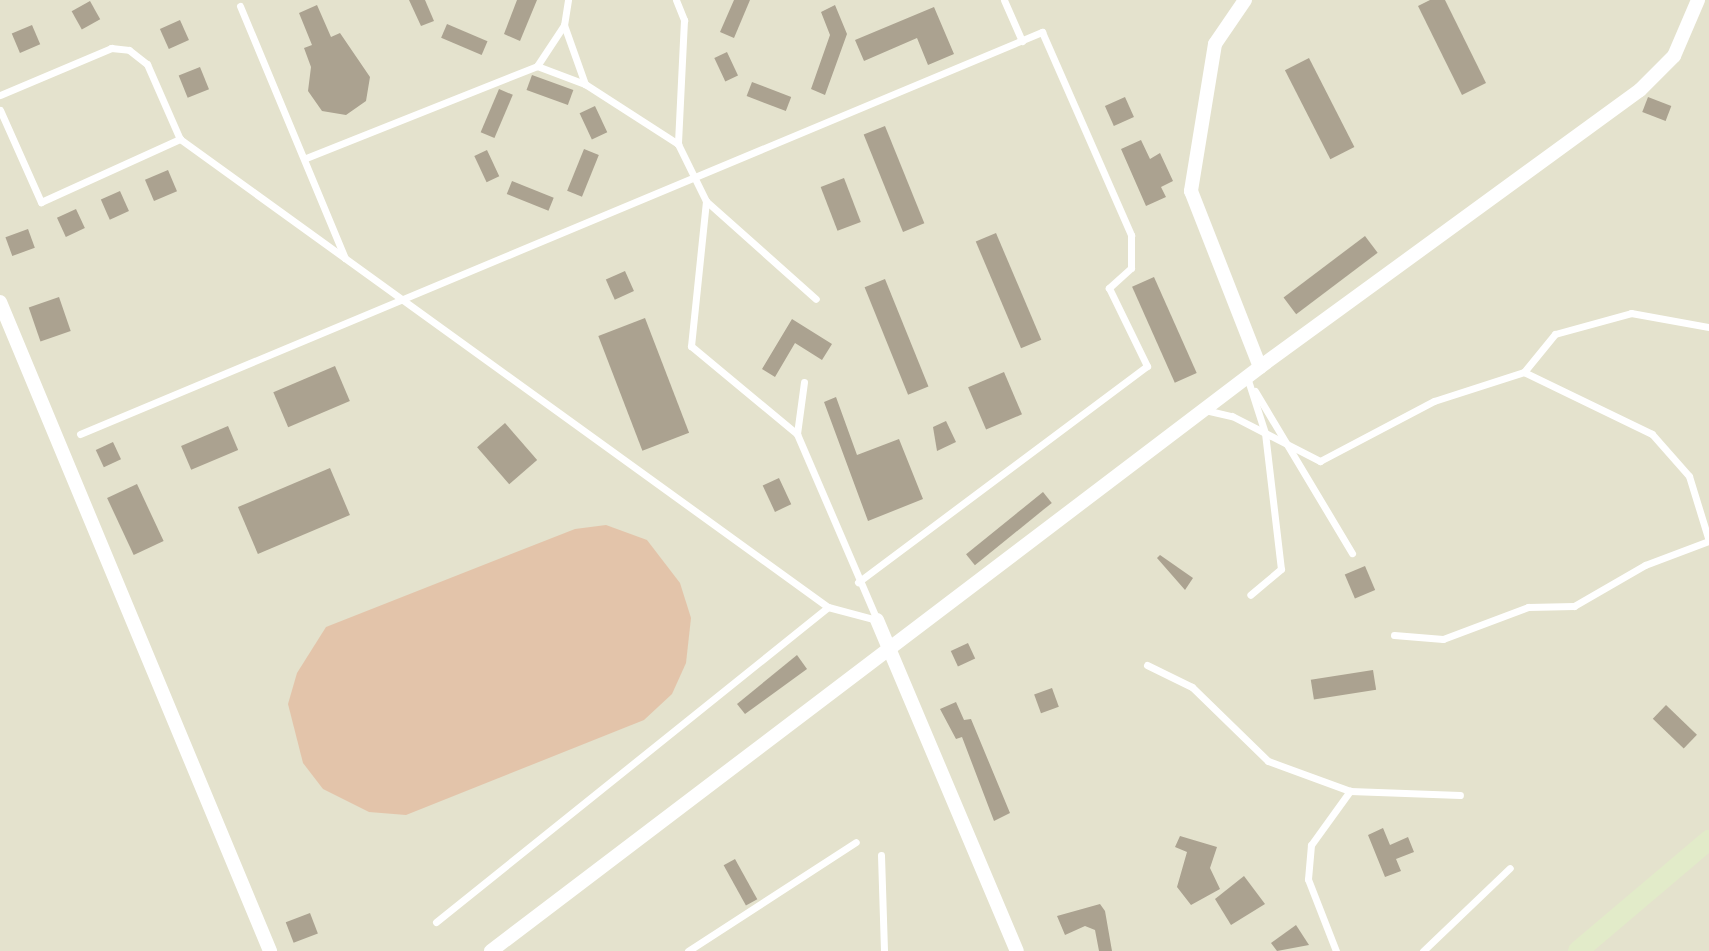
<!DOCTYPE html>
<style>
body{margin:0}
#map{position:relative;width:1709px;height:951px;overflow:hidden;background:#e4e2cd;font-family:"IBM Plex Serif",serif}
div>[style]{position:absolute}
.green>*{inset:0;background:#e3c4aa}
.building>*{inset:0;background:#aba290;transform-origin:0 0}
.lane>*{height:7px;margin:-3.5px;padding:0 3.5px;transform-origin:3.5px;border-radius:3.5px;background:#fff}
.street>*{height:14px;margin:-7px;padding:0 7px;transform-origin:7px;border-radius:7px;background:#fff}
.secondary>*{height:20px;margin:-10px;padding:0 10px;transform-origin:10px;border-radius:10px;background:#e2ebc9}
span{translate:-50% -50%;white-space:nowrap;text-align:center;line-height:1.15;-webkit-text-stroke:7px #f1efda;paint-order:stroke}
</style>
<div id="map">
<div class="green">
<i style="clip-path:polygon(606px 525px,647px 540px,680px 583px,691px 618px,686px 663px,672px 694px,644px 720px,406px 815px,369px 812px,323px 789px,303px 763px,288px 704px,297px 673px,326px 627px,575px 529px)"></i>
</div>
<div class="building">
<i style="clip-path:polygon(409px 0,425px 0,434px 21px,421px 26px)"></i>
<i style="clip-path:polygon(517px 0,537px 0,520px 41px,504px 34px)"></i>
<i style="clip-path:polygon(734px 0,750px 0,734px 38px,720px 32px)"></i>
<i style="clip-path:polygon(1430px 0,1445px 0,1486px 83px,1462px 95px,1418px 6px)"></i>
<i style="left:90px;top:1px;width:21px;height:21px;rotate:61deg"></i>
<i style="clip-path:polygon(317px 5px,331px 37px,340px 33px,370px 77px,366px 101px,346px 115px,322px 111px,308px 91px,311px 67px,304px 48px,312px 45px,299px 13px)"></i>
<i style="clip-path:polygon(835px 5px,847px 34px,825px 95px,811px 89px,830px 35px,821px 12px)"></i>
<i style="clip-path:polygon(934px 7px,954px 54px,928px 65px,917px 38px,864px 61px,855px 40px)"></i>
<i style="left:180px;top:20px;width:22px;height:22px;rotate:66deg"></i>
<i style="left:447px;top:24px;width:44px;height:15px;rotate:23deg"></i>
<i style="left:32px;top:25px;width:21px;height:22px;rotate:67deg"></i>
<i style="left:727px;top:52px;width:26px;height:14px;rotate:65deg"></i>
<i style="left:1309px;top:58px;width:100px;height:27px;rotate:63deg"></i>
<i style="left:200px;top:67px;width:24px;height:23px;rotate:68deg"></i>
<i style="left:532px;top:75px;width:44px;height:16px;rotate:20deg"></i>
<i style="left:752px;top:82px;width:42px;height:15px;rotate:21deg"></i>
<i style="left:499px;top:89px;width:15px;height:47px;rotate:23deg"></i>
<i style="left:1125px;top:97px;width:22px;height:22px;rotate:66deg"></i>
<i style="left:1648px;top:97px;width:25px;height:16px;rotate:21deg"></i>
<i style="left:595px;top:106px;width:29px;height:17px;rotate:65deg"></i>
<i style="left:885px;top:126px;width:105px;height:23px;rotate:68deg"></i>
<i style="clip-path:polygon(1141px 140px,1150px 159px,1160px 153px,1173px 181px,1161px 187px,1166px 197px,1146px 206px,1121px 149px)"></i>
<i style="left:584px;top:149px;width:16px;height:45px;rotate:22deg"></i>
<i style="left:487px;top:150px;width:29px;height:14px;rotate:65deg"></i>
<i style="left:168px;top:170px;width:23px;height:25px;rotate:67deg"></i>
<i style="left:844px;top:178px;width:47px;height:25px;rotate:69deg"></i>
<i style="left:512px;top:181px;width:45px;height:14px;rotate:22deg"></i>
<i style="left:120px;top:191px;width:22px;height:21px;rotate:66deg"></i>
<i style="left:76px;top:209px;width:21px;height:21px;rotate:65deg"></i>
<i style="left:28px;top:229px;width:20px;height:24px;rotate:70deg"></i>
<i style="left:996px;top:233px;width:116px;height:22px;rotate:67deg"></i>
<i style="left:1365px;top:236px;width:21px;height:102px;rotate:53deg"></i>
<i style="left:625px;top:271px;width:22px;height:21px;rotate:66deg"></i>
<i style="left:1154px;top:277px;width:105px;height:24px;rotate:66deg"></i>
<i style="left:885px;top:279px;width:116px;height:22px;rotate:68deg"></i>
<i style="left:59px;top:297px;width:36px;height:32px;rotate:71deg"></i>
<i style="left:645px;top:318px;width:123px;height:50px;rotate:69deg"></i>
<i style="clip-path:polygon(792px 319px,832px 344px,822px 360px,795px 343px,775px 377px,762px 369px)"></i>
<i style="left:335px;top:366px;width:38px;height:67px;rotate:67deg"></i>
<i style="left:1004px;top:372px;width:46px;height:39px;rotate:67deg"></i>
<i style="clip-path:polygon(836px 397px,857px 455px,899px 439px,923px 499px,868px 521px,824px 402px)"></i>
<i style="clip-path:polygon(946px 421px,956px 442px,937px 451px,933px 427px)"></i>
<i style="left:505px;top:423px;width:49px;height:37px;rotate:49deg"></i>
<i style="left:228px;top:426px;width:26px;height:51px;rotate:67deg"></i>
<i style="left:113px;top:442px;width:19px;height:19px;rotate:65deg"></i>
<i style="left:330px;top:468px;width:51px;height:100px;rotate:67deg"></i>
<i style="left:779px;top:478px;width:29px;height:18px;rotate:65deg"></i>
<i style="left:137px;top:484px;width:63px;height:33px;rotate:65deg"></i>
<i style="left:1043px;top:492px;width:14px;height:99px;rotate:51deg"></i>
<i style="clip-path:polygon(1160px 555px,1193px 578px,1185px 590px,1157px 558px)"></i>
<i style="left:1365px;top:566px;width:26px;height:22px;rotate:67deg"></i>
<i style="left:968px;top:643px;width:17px;height:19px;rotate:65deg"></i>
<i style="clip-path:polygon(797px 655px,807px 669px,745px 714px,737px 704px)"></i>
<i style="left:1373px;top:670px;width:20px;height:63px;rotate:81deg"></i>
<i style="left:1052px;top:688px;width:20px;height:19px;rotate:70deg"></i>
<i style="clip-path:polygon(956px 702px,964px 720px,971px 719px,1010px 813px,994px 821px,962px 737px,956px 739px,940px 709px)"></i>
<i style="left:1666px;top:705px;width:43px;height:19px;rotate:44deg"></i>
<i style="clip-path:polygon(1383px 828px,1390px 845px,1408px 837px,1414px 852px,1396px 859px,1401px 871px,1385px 877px,1368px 835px)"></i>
<i style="clip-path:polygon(1180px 836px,1217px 847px,1210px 868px,1220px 889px,1191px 905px,1177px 887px,1187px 852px,1175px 847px)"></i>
<i style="left:735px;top:859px;width:46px;height:13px;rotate:61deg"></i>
<i style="clip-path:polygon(1244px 876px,1265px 904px,1231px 925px,1215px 899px)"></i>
<i style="clip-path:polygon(1100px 904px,1105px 911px,1112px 951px,1099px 951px,1095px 930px,1085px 926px,1065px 935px,1057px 916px)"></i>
<i style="left:310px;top:913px;width:22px;height:26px;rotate:69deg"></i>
<i style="clip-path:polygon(1296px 925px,1309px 945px,1277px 951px,1271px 943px)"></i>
</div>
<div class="lane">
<i style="left:568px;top:0;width:25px;rotate:99deg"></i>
<i style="left:564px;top:25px;width:63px;rotate:70.4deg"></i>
<i style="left:676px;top:0;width:22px;rotate:68deg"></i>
<i style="left:684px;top:20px;width:124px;rotate:92.8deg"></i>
<i style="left:678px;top:144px;width:64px;rotate:63.8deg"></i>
<i style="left:706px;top:201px;width:147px;rotate:41.7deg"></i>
<i style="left:1004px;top:0;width:45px;rotate:66.3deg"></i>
<i style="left:240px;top:6px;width:273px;rotate:67.4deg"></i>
<i style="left:537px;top:66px;width:51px;rotate:20.6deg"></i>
<i style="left:585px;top:84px;width:111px;rotate:32.8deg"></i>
<i style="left:0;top:95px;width:121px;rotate:-22.9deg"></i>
<i style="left:111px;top:48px;width:18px;rotate:6deg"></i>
<i style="left:129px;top:50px;width:23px;rotate:38deg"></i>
<i style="left:147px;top:64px;width:82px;rotate:66.3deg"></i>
<i style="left:180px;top:139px;width:799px;rotate:35.84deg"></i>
<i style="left:828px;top:607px;width:51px;rotate:14.9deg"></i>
<i style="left:0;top:110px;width:101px;rotate:66deg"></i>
<i style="left:41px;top:202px;width:153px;rotate:-24.4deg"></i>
<i style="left:306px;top:158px;width:249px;rotate:-21.7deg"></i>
<i style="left:537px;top:66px;width:49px;rotate:-56.6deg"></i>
<i style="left:706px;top:201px;width:146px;rotate:95.9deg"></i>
<i style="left:691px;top:346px;width:138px;rotate:39.7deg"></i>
<i style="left:1247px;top:377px;width:59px;rotate:72.2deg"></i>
<i style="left:1265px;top:433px;width:137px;rotate:83.3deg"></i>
<i style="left:1281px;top:569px;width:40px;rotate:140deg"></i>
<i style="left:804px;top:382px;width:52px;rotate:97.7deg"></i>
<i style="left:797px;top:434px;width:202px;rotate:66.7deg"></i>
<i style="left:1255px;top:391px;width:189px;rotate:59.1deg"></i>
<i style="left:1205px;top:410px;width:28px;rotate:13deg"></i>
<i style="left:1232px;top:416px;width:99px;rotate:27.1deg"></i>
<i style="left:1320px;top:461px;width:129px;rotate:-27.8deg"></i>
<i style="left:1434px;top:401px;width:95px;rotate:-17.9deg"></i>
<i style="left:1524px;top:372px;width:49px;rotate:-50.8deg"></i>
<i style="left:1555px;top:334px;width:79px;rotate:-15.4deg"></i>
<i style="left:1631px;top:313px;width:79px;rotate:10.2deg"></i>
<i style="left:80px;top:434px;width:1043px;rotate:-22.68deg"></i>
<i style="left:1042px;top:32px;width:222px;rotate:66.3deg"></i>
<i style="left:1131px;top:235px;width:33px;rotate:90deg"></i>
<i style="left:1131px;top:268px;width:30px;rotate:138deg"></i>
<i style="left:1109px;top:288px;width:87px;rotate:64deg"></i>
<i style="left:1147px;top:366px;width:361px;rotate:143.2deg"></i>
<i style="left:1394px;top:635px;width:49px;rotate:4.7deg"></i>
<i style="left:1443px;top:639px;width:91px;rotate:-20.6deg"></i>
<i style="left:1528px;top:607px;width:46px;rotate:-1.2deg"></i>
<i style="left:1574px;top:606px;width:82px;rotate:-30deg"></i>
<i style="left:1645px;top:565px;width:68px;rotate:-20.6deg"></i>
<i style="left:1709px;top:541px;width:68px;rotate:-107.1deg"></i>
<i style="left:1689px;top:476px;width:56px;rotate:-131.4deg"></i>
<i style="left:1652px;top:434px;width:142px;rotate:-154.2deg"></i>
<i style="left:1147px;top:665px;width:50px;rotate:26.1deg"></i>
<i style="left:1192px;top:687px;width:106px;rotate:44.2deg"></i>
<i style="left:1268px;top:761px;width:87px;rotate:20.1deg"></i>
<i style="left:1350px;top:791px;width:110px;rotate:2.1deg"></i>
<i style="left:881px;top:855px;width:96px;rotate:88.2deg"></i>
<i style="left:436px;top:922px;width:503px;rotate:-38.78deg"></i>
<i style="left:688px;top:951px;width:200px;rotate:-33deg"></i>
<i style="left:1336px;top:951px;width:77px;rotate:-111.3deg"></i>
<i style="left:1308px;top:879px;width:34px;rotate:-85deg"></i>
<i style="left:1311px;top:845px;width:67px;rotate:-54.2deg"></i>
<i style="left:1423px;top:951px;width:120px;rotate:-43.7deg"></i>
</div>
<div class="street">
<i style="left:1245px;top:0;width:53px;rotate:124.3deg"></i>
<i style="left:1215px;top:44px;width:149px;rotate:99.3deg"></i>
<i style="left:1191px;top:191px;width:189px;rotate:68.6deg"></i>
<i style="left:0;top:302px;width:703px;rotate:67.41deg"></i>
<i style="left:877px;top:620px;width:359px;rotate:67.1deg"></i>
<i style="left:491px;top:951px;width:966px;rotate:-37.21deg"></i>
<i style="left:1260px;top:367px;width:470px;rotate:-36.1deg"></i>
<i style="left:1640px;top:90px;width:48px;rotate:-45deg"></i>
<i style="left:1674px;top:56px;width:61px;rotate:-66.8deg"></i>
</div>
<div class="secondary">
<i style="left:1578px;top:951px;width:172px;rotate:-40.3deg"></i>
</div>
</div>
